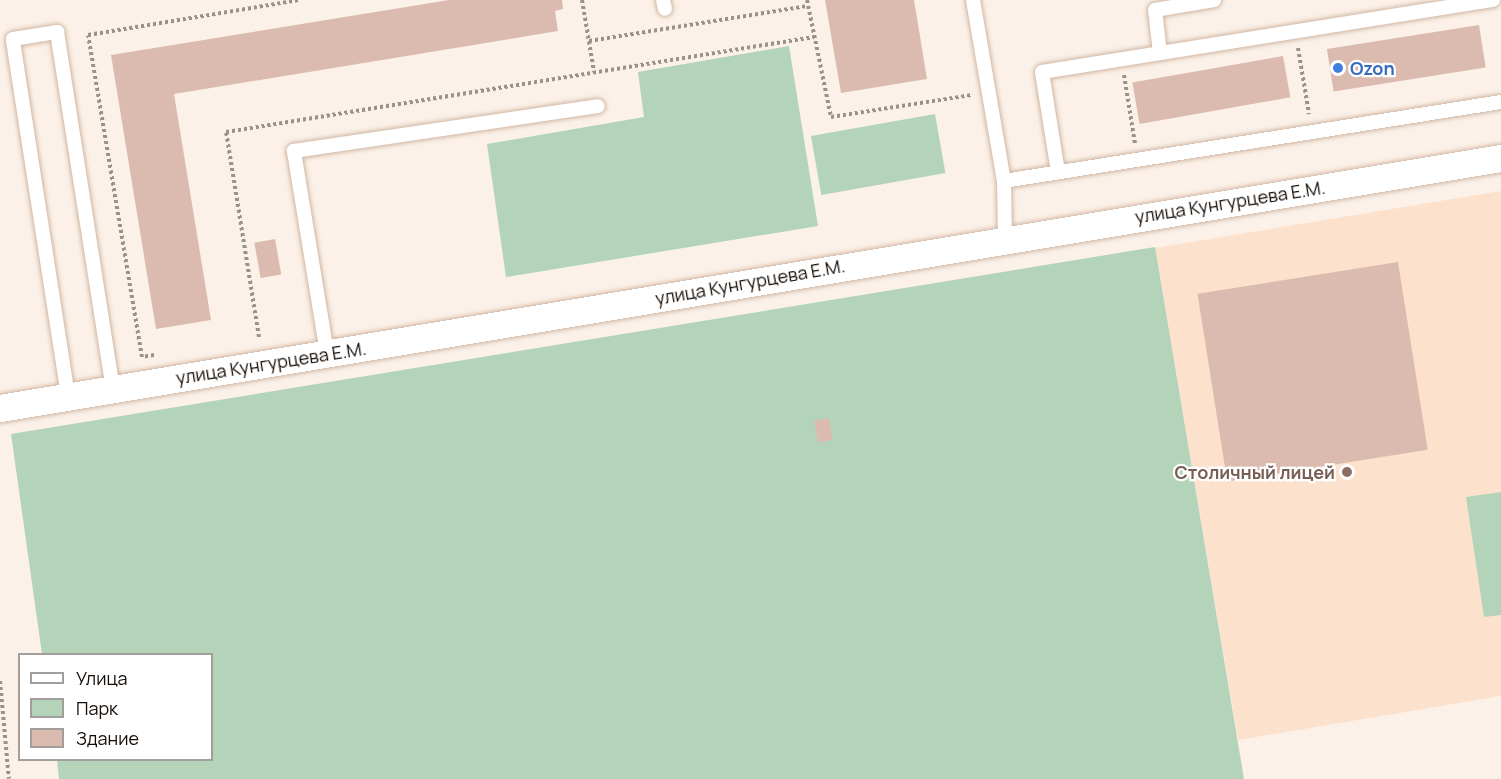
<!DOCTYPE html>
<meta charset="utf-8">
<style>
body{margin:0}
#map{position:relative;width:1501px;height:779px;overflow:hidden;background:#fbf1e8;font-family:Manrope,sans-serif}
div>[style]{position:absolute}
.built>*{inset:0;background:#fce2cd}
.green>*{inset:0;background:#b3d4b9;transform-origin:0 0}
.building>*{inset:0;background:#dbbbaf;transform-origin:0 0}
.path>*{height:4px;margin-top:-2px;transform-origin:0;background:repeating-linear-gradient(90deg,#9a9189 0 3px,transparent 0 6px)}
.roads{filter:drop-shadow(0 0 2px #d0b6a3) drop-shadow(0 0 2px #d0b6a3)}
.service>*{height:14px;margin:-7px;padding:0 7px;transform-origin:7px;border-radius:7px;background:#fff}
.minor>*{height:27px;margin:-13.5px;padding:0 13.5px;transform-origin:13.5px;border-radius:13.5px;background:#fff}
.dots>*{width:16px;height:16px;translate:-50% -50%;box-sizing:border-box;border:3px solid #fff;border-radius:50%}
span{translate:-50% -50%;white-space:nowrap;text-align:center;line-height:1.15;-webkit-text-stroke:4.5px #fff;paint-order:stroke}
.shop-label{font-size:18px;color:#366cbe;font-weight:700}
.left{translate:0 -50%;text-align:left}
.street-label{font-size:18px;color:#140c05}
.education-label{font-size:18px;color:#785e54;font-weight:700}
.right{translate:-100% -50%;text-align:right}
.legend{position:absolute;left:18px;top:653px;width:195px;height:108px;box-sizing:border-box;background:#fff;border:2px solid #a19e9b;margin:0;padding:8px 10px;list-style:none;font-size:18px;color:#140c05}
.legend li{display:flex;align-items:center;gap:12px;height:30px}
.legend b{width:30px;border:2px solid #a19e9b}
</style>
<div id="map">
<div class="built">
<i style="clip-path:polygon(1501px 191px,1501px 696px,1238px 740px,1155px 248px)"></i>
</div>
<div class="green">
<i style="clip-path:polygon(789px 46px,818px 226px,506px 277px,487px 144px,644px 117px,638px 72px)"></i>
<i style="left:935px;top:114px;width:60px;height:126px;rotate:80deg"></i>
<i style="clip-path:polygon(1155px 247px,1244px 779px,59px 779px,57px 760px,212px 760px,212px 654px,42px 654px,11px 434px)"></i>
<i style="clip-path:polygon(1501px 492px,1501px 615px,1484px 617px,1466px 497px)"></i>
</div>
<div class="building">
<i style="clip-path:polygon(449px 0,562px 0,563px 9px,555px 11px,558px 31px,174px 94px,211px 320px,156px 329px,111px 55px)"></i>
<i style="clip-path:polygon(825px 0,914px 0,927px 79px,841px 93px)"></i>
<i style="left:1479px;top:25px;width:43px;height:154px;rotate:81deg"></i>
<i style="left:1283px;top:56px;width:42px;height:153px;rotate:80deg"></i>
<i style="left:275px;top:239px;width:36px;height:21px;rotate:80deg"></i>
<i style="left:1398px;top:262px;width:190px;height:203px;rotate:81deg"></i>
<i style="left:829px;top:418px;width:22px;height:15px;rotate:80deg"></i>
</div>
<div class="path">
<i style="left:582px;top:0;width:73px;rotate:80.5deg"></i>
<i style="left:807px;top:0;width:119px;rotate:78.4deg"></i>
<i style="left:831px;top:117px;width:143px;rotate:-8.9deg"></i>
<i style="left:589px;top:41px;width:222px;rotate:-9.1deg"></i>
<i style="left:1298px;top:48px;width:67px;rotate:80.5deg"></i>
<i style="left:1124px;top:75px;width:70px;rotate:80.9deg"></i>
<i style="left:259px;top:337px;width:208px;rotate:-99.1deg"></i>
<i style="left:226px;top:132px;width:596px;rotate:-9.18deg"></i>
<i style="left:154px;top:355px;width:12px;rotate:171deg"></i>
<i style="left:142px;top:357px;width:326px;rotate:-99.5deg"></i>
<i style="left:88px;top:35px;width:215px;rotate:-9.4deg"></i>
<i style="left:0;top:681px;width:98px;rotate:84.8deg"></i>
</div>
<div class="roads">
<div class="service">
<i style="left:663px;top:0;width:9px;rotate:77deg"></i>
<i style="left:973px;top:0;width:184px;rotate:80.3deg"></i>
<i style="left:1160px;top:53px;width:43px;rotate:-96.6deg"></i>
<i style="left:1155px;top:10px;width:60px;rotate:-9.6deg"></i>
<i style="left:1058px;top:172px;width:101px;rotate:-99.1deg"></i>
<i style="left:1042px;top:72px;width:457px;rotate:-9.1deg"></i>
<i style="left:1005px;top:238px;width:57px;rotate:-91deg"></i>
<i style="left:1004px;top:181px;width:503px;rotate:-9.03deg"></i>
<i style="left:327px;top:353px;width:205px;rotate:-99.3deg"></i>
<i style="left:294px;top:151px;width:307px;rotate:-8.4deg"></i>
<i style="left:68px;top:396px;width:361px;rotate:-98.8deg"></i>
<i style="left:13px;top:39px;width:45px;rotate:-9deg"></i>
<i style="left:57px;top:32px;width:361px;rotate:81.1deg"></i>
</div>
<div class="minor">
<i style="left:0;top:408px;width:1522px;rotate:-9.46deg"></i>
</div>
</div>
<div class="dots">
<i style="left:1338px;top:68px;background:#3f7fe0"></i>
<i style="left:1347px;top:472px;background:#8d6e63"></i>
</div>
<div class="shop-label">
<span class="left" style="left:1350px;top:68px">Ozon</span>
</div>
<div class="street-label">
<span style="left:1230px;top:202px;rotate:-9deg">улица Кунгурцева Е.М.</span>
<span style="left:750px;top:282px;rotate:-10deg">улица Кунгурцева Е.М.</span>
<span style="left:271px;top:363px;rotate:-9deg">улица Кунгурцева Е.М.</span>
</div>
<div class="education-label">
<span class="right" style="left:1335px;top:472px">Столичный лицей</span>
</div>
<ul class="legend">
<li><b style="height:8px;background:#fff"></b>Улица</li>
<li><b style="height:16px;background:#b3d4b9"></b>Парк</li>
<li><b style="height:16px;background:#dbbbaf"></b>Здание</li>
</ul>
</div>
